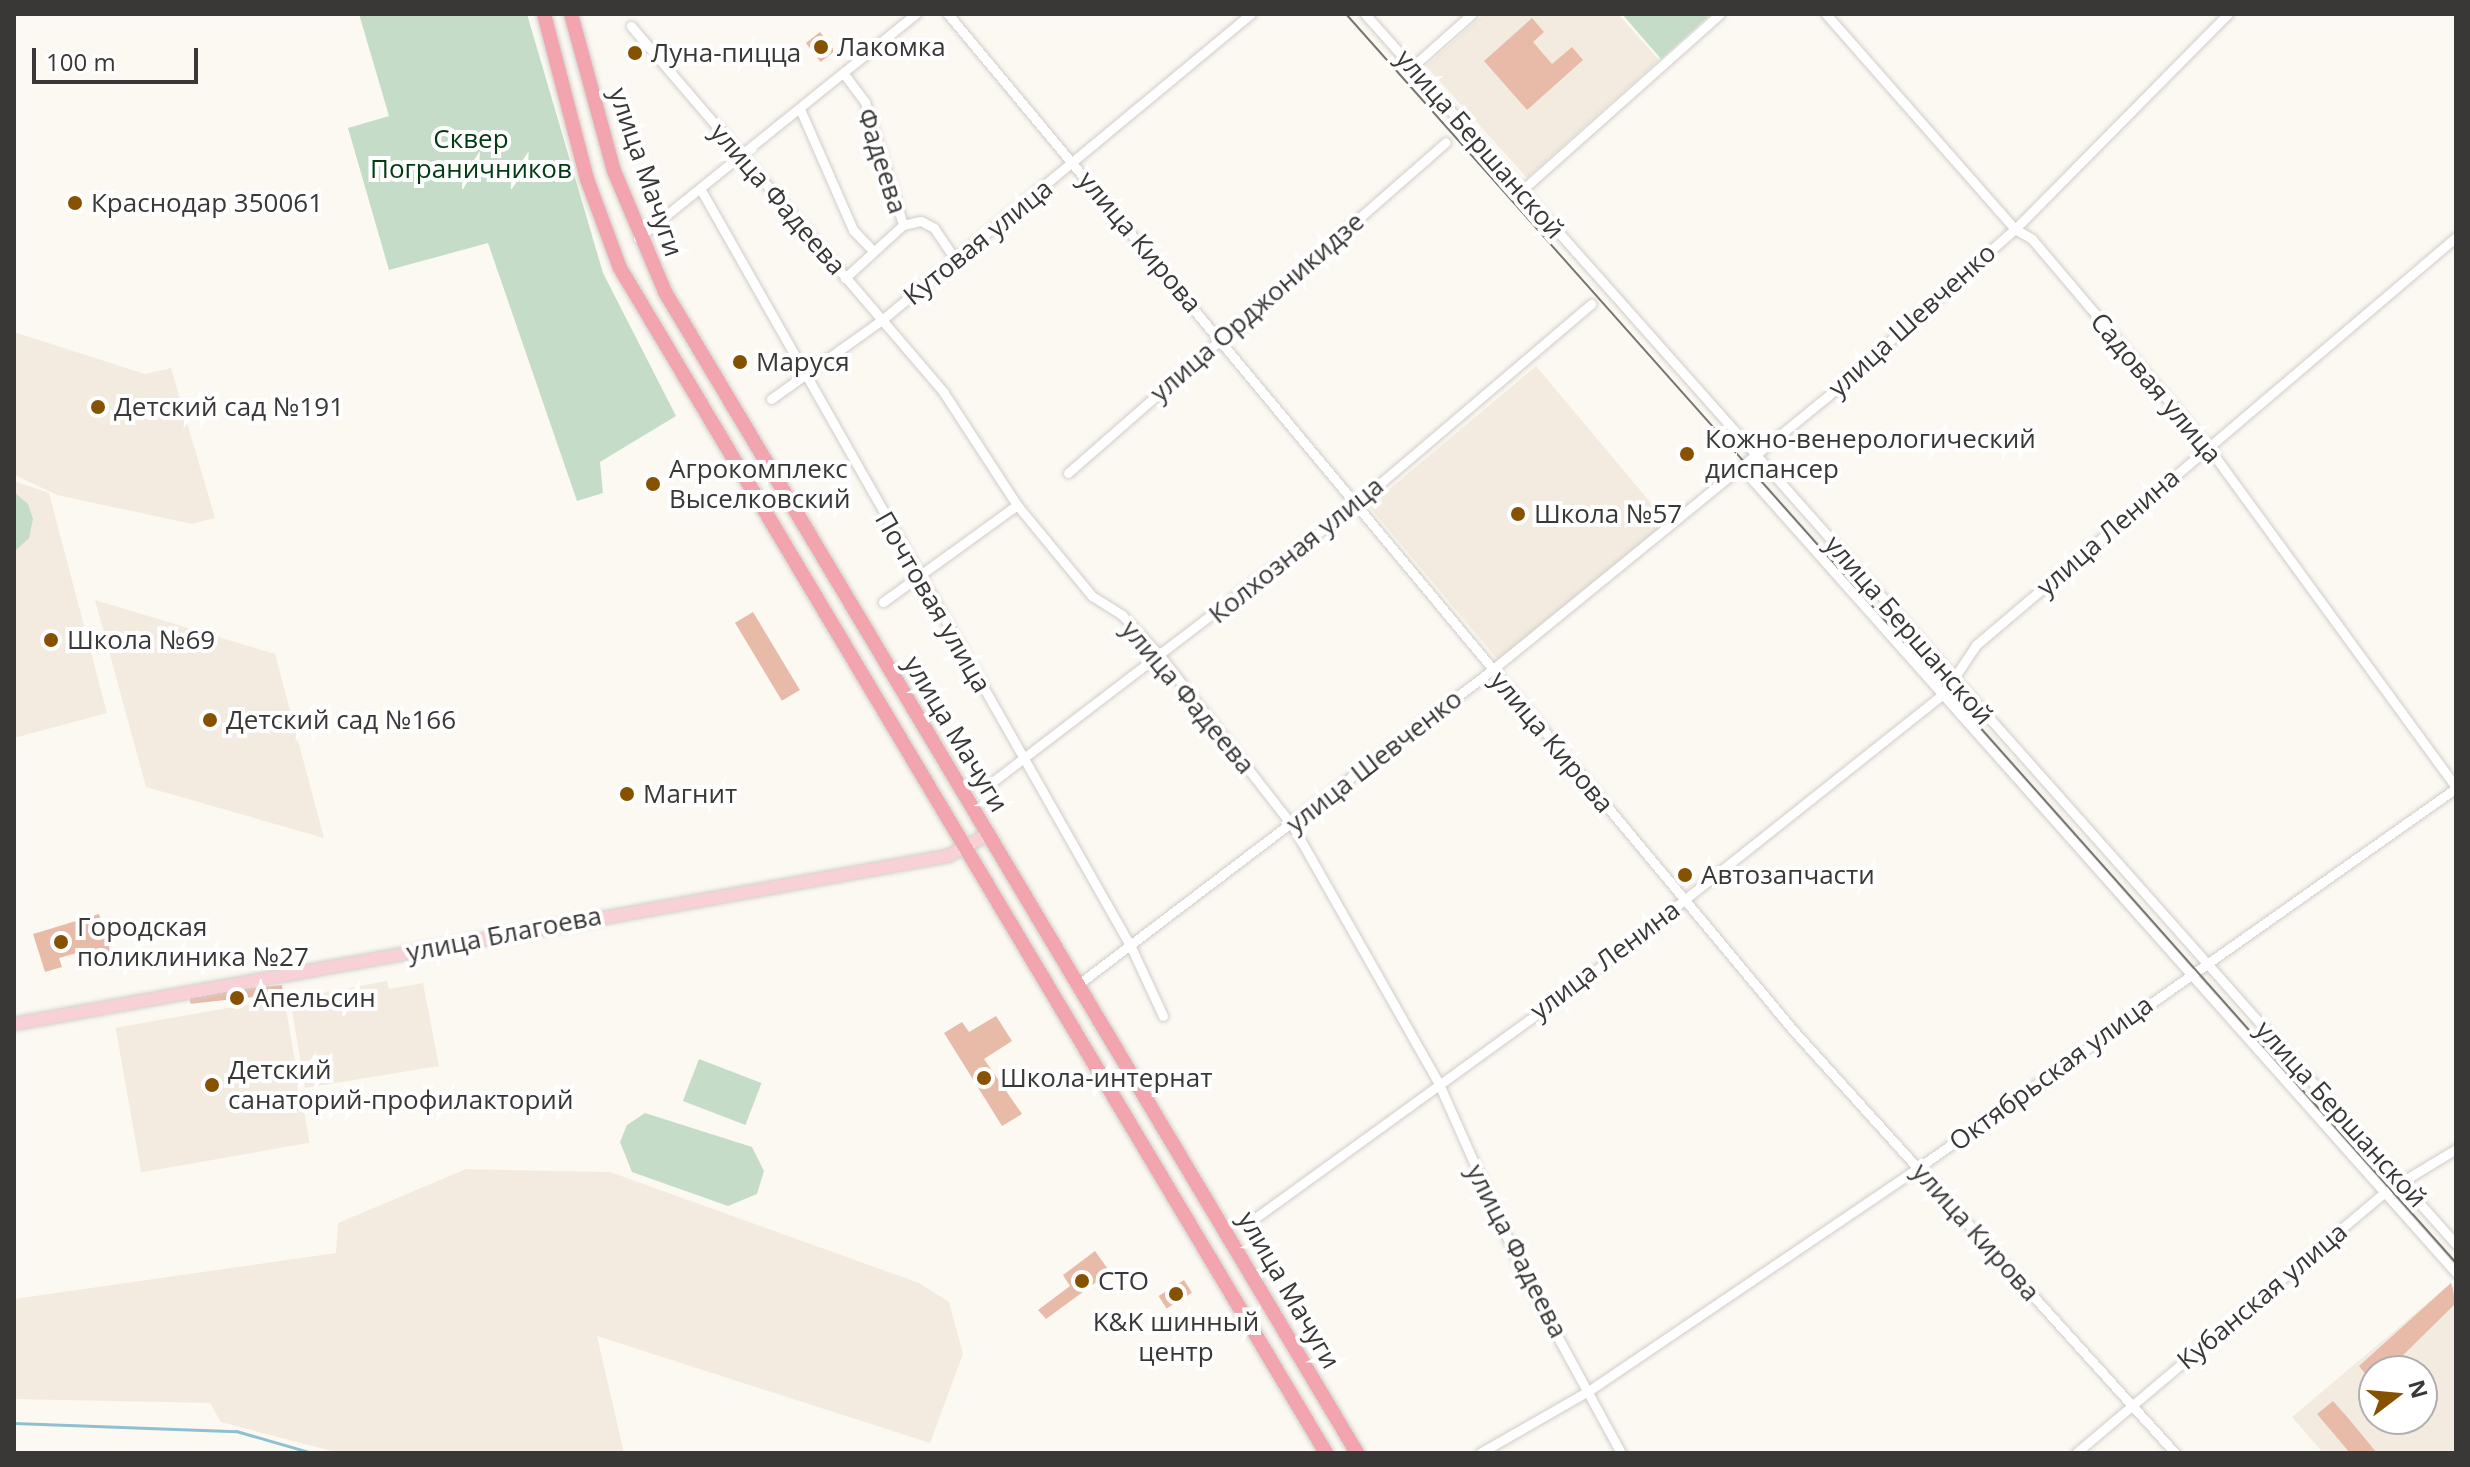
<!DOCTYPE html>
<meta charset="utf-8">
<style>
body{margin:0}
#map{position:relative;width:2470px;height:1467px;overflow:hidden;background:#fcf9f3;font-family:"Open Sans",sans-serif}
div>[style]{position:absolute}
.built>*{inset:0;background:#f3ebe0;transform-origin:0 0}
.green>*{inset:0;background:#c5ddc8;transform-origin:0 0}
.stream>*{height:3px;margin:-1.5px;padding:0 1.5px;transform-origin:1.5px;border-radius:1.5px;background:#8ec0d1}
.building>*{inset:0;background:#e8baa8;transform-origin:0 0}
.roads{filter:drop-shadow(0 0 2px #d1cdc8) drop-shadow(0 0 2px #d1cdc8)}
.street>*{height:9px;margin:-4.5px;padding:0 4.5px;transform-origin:4.5px;border-radius:4.5px;background:#fff}
.secondary>*{height:12px;margin:-6px;padding:0 6px;transform-origin:6px;border-radius:6px;background:#f8d1d7}
.primary>*{height:14px;margin:-7px;padding:0 7px;transform-origin:7px;border-radius:7px;background:#f2a4af}
.tram>*{height:2px;margin:-1px;padding:0 1px;transform-origin:1px;border-radius:1px;background:#777672}
.dots>*{width:22px;height:22px;translate:-50% -50%;box-sizing:border-box;border:4px solid #fff;border-radius:50%}
span{translate:-50% -50%;white-space:nowrap;text-align:center;line-height:1.15;-webkit-text-stroke:8px #fff;paint-order:stroke}
.poi-label{font-size:26px;color:#393836}
.left{translate:0 -50%;text-align:left}
.park-label{font-size:26px;color:#003b13}
.street-label{font-size:26px;color:#393836}
.frame{position:absolute;inset:0;border:16px solid #393836;pointer-events:none}
.north{position:absolute;left:2358px;top:1355px;width:80px;height:80px;box-sizing:border-box;background:#fff;border:2px solid #b0afaf;border-radius:50%;rotate:74deg;font-size:22px;font-weight:700;line-height:32px;text-align:center;color:#393836}
.north::after{content:'';display:block;margin:auto;width:28px;height:36px;background:#875200;clip-path:polygon(50% 0,100% 100%,50% 72%,0 100%)}
.scale{position:absolute;left:32px;top:48px;width:166px;height:36px;box-sizing:border-box;border:4px solid #393836;border-top:0;padding-left:10px;font-size:24px;line-height:28px;white-space:nowrap;color:#393836;-webkit-text-stroke:6px #fff;paint-order:stroke}
</style>
<div id="map">
<div class="built">
<i style="clip-path:polygon(1484px 14px,1618px 14px,1659px 60px,1527px 178px,1426px 66px)"></i>
<i style="clip-path:polygon(14px 332px,145px 374px,171px 368px,215px 518px,192px 524px,57px 495px,15px 475px)"></i>
<i style="left:1536px;top:366px;width:203px;height:218px;rotate:50deg"></i>
<i style="clip-path:polygon(14px 481px,49px 493px,107px 713px,14px 738px)"></i>
<i style="clip-path:polygon(95px 600px,275px 654px,324px 838px,146px 787px)"></i>
<i style="clip-path:polygon(387px 981px,389px 989px,423px 983px,439px 1066px,305px 1088px,290px 999px)"></i>
<i style="left:284px;top:998px;width:147px;height:171px;rotate:80deg"></i>
<i style="clip-path:polygon(466px 1169px,610px 1172px,919px 1283px,949px 1302px,963px 1354px,930px 1443px,597px 1336px,624px 1453px,339px 1453px,221px 1422px,210px 1403px,14px 1399px,14px 1299px,336px 1253px,338px 1223px)"></i>
<i style="clip-path:polygon(evenodd,2451px 1283px,2456px 1289px,2456px 1453px,2323px 1453px,2292px 1417px,2451px 1283px,2374px 1371px,2422px 1371px,2422px 1419px,2374px 1419px,2374px 1371px)"></i>
</div>
<div class="green">
<i style="clip-path:polygon(359px 14px,527px 14px,603px 273px,676px 416px,600px 462px,603px 493px,577px 501px,488px 243px,389px 270px,348px 128px,389px 116px)"></i>
<i style="clip-path:polygon(1622px 14px,1711px 14px,1661px 59px)"></i>
<i style="clip-path:polygon(14px 492px,28px 504px,33px 519px,29px 538px,14px 552px)"></i>
<i style="left:699px;top:1059px;width:67px;height:45px;rotate:21deg"></i>
<i style="clip-path:polygon(645px 1113px,752px 1147px,764px 1171px,757px 1194px,728px 1206px,632px 1172px,620px 1142px,627px 1125px)"></i>
</div>
<div class="stream">
<i style="left:14px;top:1423px;width:222px;rotate:2.1deg"></i>
<i style="left:236px;top:1431px;width:79px;rotate:16.1deg"></i>
</div>
<div class="building">
<i style="clip-path:polygon(1532px 18px,1544px 32px,1533px 42px,1552px 64px,1572px 47px,1583px 60px,1527px 110px,1484px 61px)"></i>
<i style="left:820px;top:32px;width:24px;height:18px;rotate:52deg"></i>
<i style="left:753px;top:612px;width:91px;height:21px;rotate:59deg"></i>
<i style="clip-path:polygon(99px 914px,111px 953px,97px 957px,94px 948px,59px 958px,62px 967px,45px 972px,33px 934px)"></i>
<i style="left:282px;top:985px;width:9px;height:93px;rotate:84deg"></i>
<i style="clip-path:polygon(996px 1016px,1012px 1041px,984px 1059px,1022px 1114px,1002px 1126px,944px 1033px,962px 1022px,969px 1032px)"></i>
<i style="clip-path:polygon(1095px 1251px,1110px 1272px,1046px 1319px,1038px 1310px,1070px 1286px,1063px 1275px)"></i>
<i style="left:1184px;top:1280px;width:15px;height:30px;rotate:58deg"></i>
<i style="clip-path:polygon(2451px 1283px,2456px 1303px,2387px 1371px,2374px 1371px,2374px 1385px,2359px 1366px)"></i>
<i style="clip-path:polygon(2333px 1401px,2348px 1418px,2377px 1453px,2350px 1453px,2317px 1414px)"></i>
</div>
<div class="roads">
<div class="street">
<i style="left:948px;top:14px;width:1321px;rotate:50.25deg"></i>
<i style="left:1793px;top:1030px;width:570px;rotate:47.92deg"></i>
<i style="left:1365px;top:14px;width:1644px;rotate:48.43deg"></i>
<i style="left:1826px;top:14px;width:286px;rotate:48.7deg"></i>
<i style="left:2015px;top:229px;width:20px;rotate:30deg"></i>
<i style="left:2032px;top:239px;width:272px;rotate:49.8deg"></i>
<i style="left:2208px;top:447px;width:421px;rotate:53.9deg"></i>
<i style="left:631px;top:26px;width:482px;rotate:49.5deg"></i>
<i style="left:944px;top:393px;width:134px;rotate:56.9deg"></i>
<i style="left:1017px;top:505px;width:118px;rotate:50.5deg"></i>
<i style="left:1092px;top:596px;width:36px;rotate:32deg"></i>
<i style="left:1122px;top:615px;width:57px;rotate:47.1deg"></i>
<i style="left:1161px;top:657px;width:213px;rotate:52.1deg"></i>
<i style="left:1292px;top:825px;width:296px;rotate:60.4deg"></i>
<i style="left:1438px;top:1082px;width:214px;rotate:66deg"></i>
<i style="left:1525px;top:1277px;width:200px;rotate:61.4deg"></i>
<i style="left:1412px;top:67px;width:80px;rotate:-41.5deg"></i>
<i style="left:844px;top:74px;width:35px;rotate:53deg"></i>
<i style="left:865px;top:102px;width:129px;rotate:72.8deg"></i>
<i style="left:903px;top:225px;width:79px;rotate:137.6deg"></i>
<i style="left:800px;top:109px;width:132px;rotate:66.3deg"></i>
<i style="left:853px;top:230px;width:29px;rotate:46deg"></i>
<i style="left:701px;top:190px;width:871px;rotate:60.4deg"></i>
<i style="left:1131px;top:947px;width:76px;rotate:65.1deg"></i>
<i style="left:1521px;top:191px;width:266px;rotate:-41.7deg"></i>
<i style="left:903px;top:225px;width:18px;rotate:-13deg"></i>
<i style="left:921px;top:221px;width:15px;rotate:28deg"></i>
<i style="left:934px;top:228px;width:37px;rotate:56deg"></i>
<i style="left:638px;top:238px;width:357px;rotate:-38.9deg"></i>
<i style="left:771px;top:399px;width:138px;rotate:-35.5deg"></i>
<i style="left:883px;top:319px;width:478px;rotate:-39.7deg"></i>
<i style="left:1741px;top:467px;width:1077px;rotate:48.42deg"></i>
<i style="left:1068px;top:473px;width:502px;rotate:-41.21deg"></i>
<i style="left:883px;top:602px;width:165px;rotate:-35.9deg"></i>
<i style="left:1952px;top:681px;width:43px;rotate:-56.3deg"></i>
<i style="left:1976px;top:645px;width:630px;rotate:-40.36deg"></i>
<i style="left:991px;top:783px;width:459px;rotate:-37.4deg"></i>
<i style="left:1356px;top:504px;width:309px;rotate:-40.4deg"></i>
<i style="left:1080px;top:983px;width:517px;rotate:-37.22deg"></i>
<i style="left:1492px;top:670px;width:434px;rotate:-39.2deg"></i>
<i style="left:1828px;top:396px;width:251px;rotate:-41.8deg"></i>
<i style="left:2015px;top:229px;width:303px;rotate:-45.3deg"></i>
<i style="left:1258px;top:1216px;width:399px;rotate:-35.9deg"></i>
<i style="left:1581px;top:982px;width:463px;rotate:-38.5deg"></i>
<i style="left:1480px;top:1453px;width:127px;rotate:-29.8deg"></i>
<i style="left:1590px;top:1390px;width:396px;rotate:-34.1deg"></i>
<i style="left:1918px;top:1168px;width:659px;rotate:-35.23deg"></i>
<i style="left:2076px;top:1453px;width:404px;rotate:-40.2deg"></i>
<i style="left:2385px;top:1192px;width:83px;rotate:-31.2deg"></i>
</div>
<div class="secondary">
<i style="left:14px;top:1024px;width:949px;rotate:-10.2deg"></i>
<i style="left:948px;top:856px;width:47px;rotate:-28.2deg"></i>
</div>
<div class="primary">
<i style="left:544px;top:14px;width:171px;rotate:75.4deg"></i>
<i style="left:587px;top:179px;width:95px;rotate:69.7deg"></i>
<i style="left:620px;top:268px;width:1379px;rotate:59.21deg"></i>
<i style="left:571px;top:14px;width:163px;rotate:74.7deg"></i>
<i style="left:614px;top:171px;width:131px;rotate:67.1deg"></i>
<i style="left:665px;top:292px;width:1352px;rotate:59.2deg"></i>
</div>
</div>
<div class="tram">
<i style="left:1346px;top:14px;width:1671px;rotate:48.37deg"></i>
</div>
<div class="dots">
<i style="left:821px;top:47px;background:#875200"></i>
<i style="left:635px;top:53px;background:#875200"></i>
<i style="left:75px;top:203px;background:#875200"></i>
<i style="left:740px;top:362px;background:#875200"></i>
<i style="left:98px;top:407px;background:#875200"></i>
<i style="left:1687px;top:454px;background:#875200"></i>
<i style="left:653px;top:484px;background:#875200"></i>
<i style="left:1518px;top:514px;background:#875200"></i>
<i style="left:51px;top:640px;background:#875200"></i>
<i style="left:210px;top:720px;background:#875200"></i>
<i style="left:627px;top:794px;background:#875200"></i>
<i style="left:1685px;top:875px;background:#875200"></i>
<i style="left:61px;top:942px;background:#875200"></i>
<i style="left:237px;top:998px;background:#875200"></i>
<i style="left:984px;top:1078px;background:#875200"></i>
<i style="left:212px;top:1085px;background:#875200"></i>
<i style="left:1082px;top:1281px;background:#875200"></i>
<i style="left:1176px;top:1294px;background:#875200"></i>
</div>
<div class="poi-label">
<span class="left" style="left:837px;top:47px">Лакомка</span>
<span class="left" style="left:651px;top:53px">Луна-пицца</span>
<span class="left" style="left:91px;top:203px">Краснодар 350061</span>
<span class="left" style="left:756px;top:362px">Маруся</span>
<span class="left" style="left:114px;top:407px">Детский сад №191</span>
<span class="left" style="left:1705px;top:454px">Кожно-венерологический<br>диспансер</span>
<span class="left" style="left:669px;top:484px">Агрокомплекс<br>Выселковский</span>
<span class="left" style="left:1534px;top:514px">Школа №57</span>
<span class="left" style="left:67px;top:640px">Школа №69</span>
<span class="left" style="left:226px;top:720px">Детский сад №166</span>
<span class="left" style="left:643px;top:794px">Магнит</span>
<span class="left" style="left:1701px;top:875px">Автозапчасти</span>
<span class="left" style="left:77px;top:942px">Городская<br>поликлиника №27</span>
<span class="left" style="left:253px;top:998px">Апельсин</span>
<span class="left" style="left:228px;top:1085px">Детский<br>санаторий-профилакторий</span>
<span class="left" style="left:1000px;top:1078px">Школа-интернат</span>
<span class="left" style="left:1098px;top:1281px">СТО</span>
<span style="left:1176px;top:1337px">K&amp;K шинный<br>центр</span>
</div>
<div class="park-label">
<span style="left:471px;top:154px">Сквер<br>Пограничников</span>
</div>
<div class="street-label">
<span style="left:1480px;top:144px;rotate:49deg">улица Бершанской</span>
<span style="left:882px;top:161px;rotate:72deg">Фадеева</span>
<span style="left:646px;top:172px;rotate:71deg">улица Мачуги</span>
<span style="left:778px;top:199px;rotate:49deg">улица Фадеева</span>
<span style="left:978px;top:242px;rotate:-39deg">Кутовая улица</span>
<span style="left:1140px;top:242px;rotate:50deg">улица Кирова</span>
<span style="left:1257px;top:307px;rotate:-41deg">улица Орджоникидзе</span>
<span style="left:1912px;top:320px;rotate:-42deg">улица Шевченко</span>
<span style="left:2156px;top:388px;rotate:50deg">Садовая улица</span>
<span style="left:2108px;top:532px;rotate:-41deg">улица Ленина</span>
<span style="left:1296px;top:550px;rotate:-39deg">Колхозная улица</span>
<span style="left:933px;top:602px;rotate:60deg">Почтовая улица</span>
<span style="left:1909px;top:630px;rotate:49deg">улица Бершанской</span>
<span style="left:1188px;top:697px;rotate:50deg">улица Фадеева</span>
<span style="left:956px;top:734px;rotate:59deg">улица Мачуги</span>
<span style="left:1552px;top:742px;rotate:50deg">улица Кирова</span>
<span style="left:1374px;top:761px;rotate:-38deg">улица Шевченко</span>
<span style="left:504px;top:934px;rotate:-11deg">улица Благоева</span>
<span style="left:1605px;top:960px;rotate:-37deg">улица Ленина</span>
<span style="left:2051px;top:1073px;rotate:-36deg">Октябрьская улица</span>
<span style="left:2341px;top:1114px;rotate:48deg">улица Бершанской</span>
<span style="left:1976px;top:1232px;rotate:48deg">улица Кирова</span>
<span style="left:1517px;top:1251px;rotate:63deg">улица Фадеева</span>
<span style="left:1289px;top:1290px;rotate:60deg">улица Мачуги</span>
<span style="left:2262px;top:1296px;rotate:-40deg">Кубанская улица</span>
</div>
<div class="frame"></div>
<div class="north">N</div>
<div class="scale">100 m</div>
</div>
